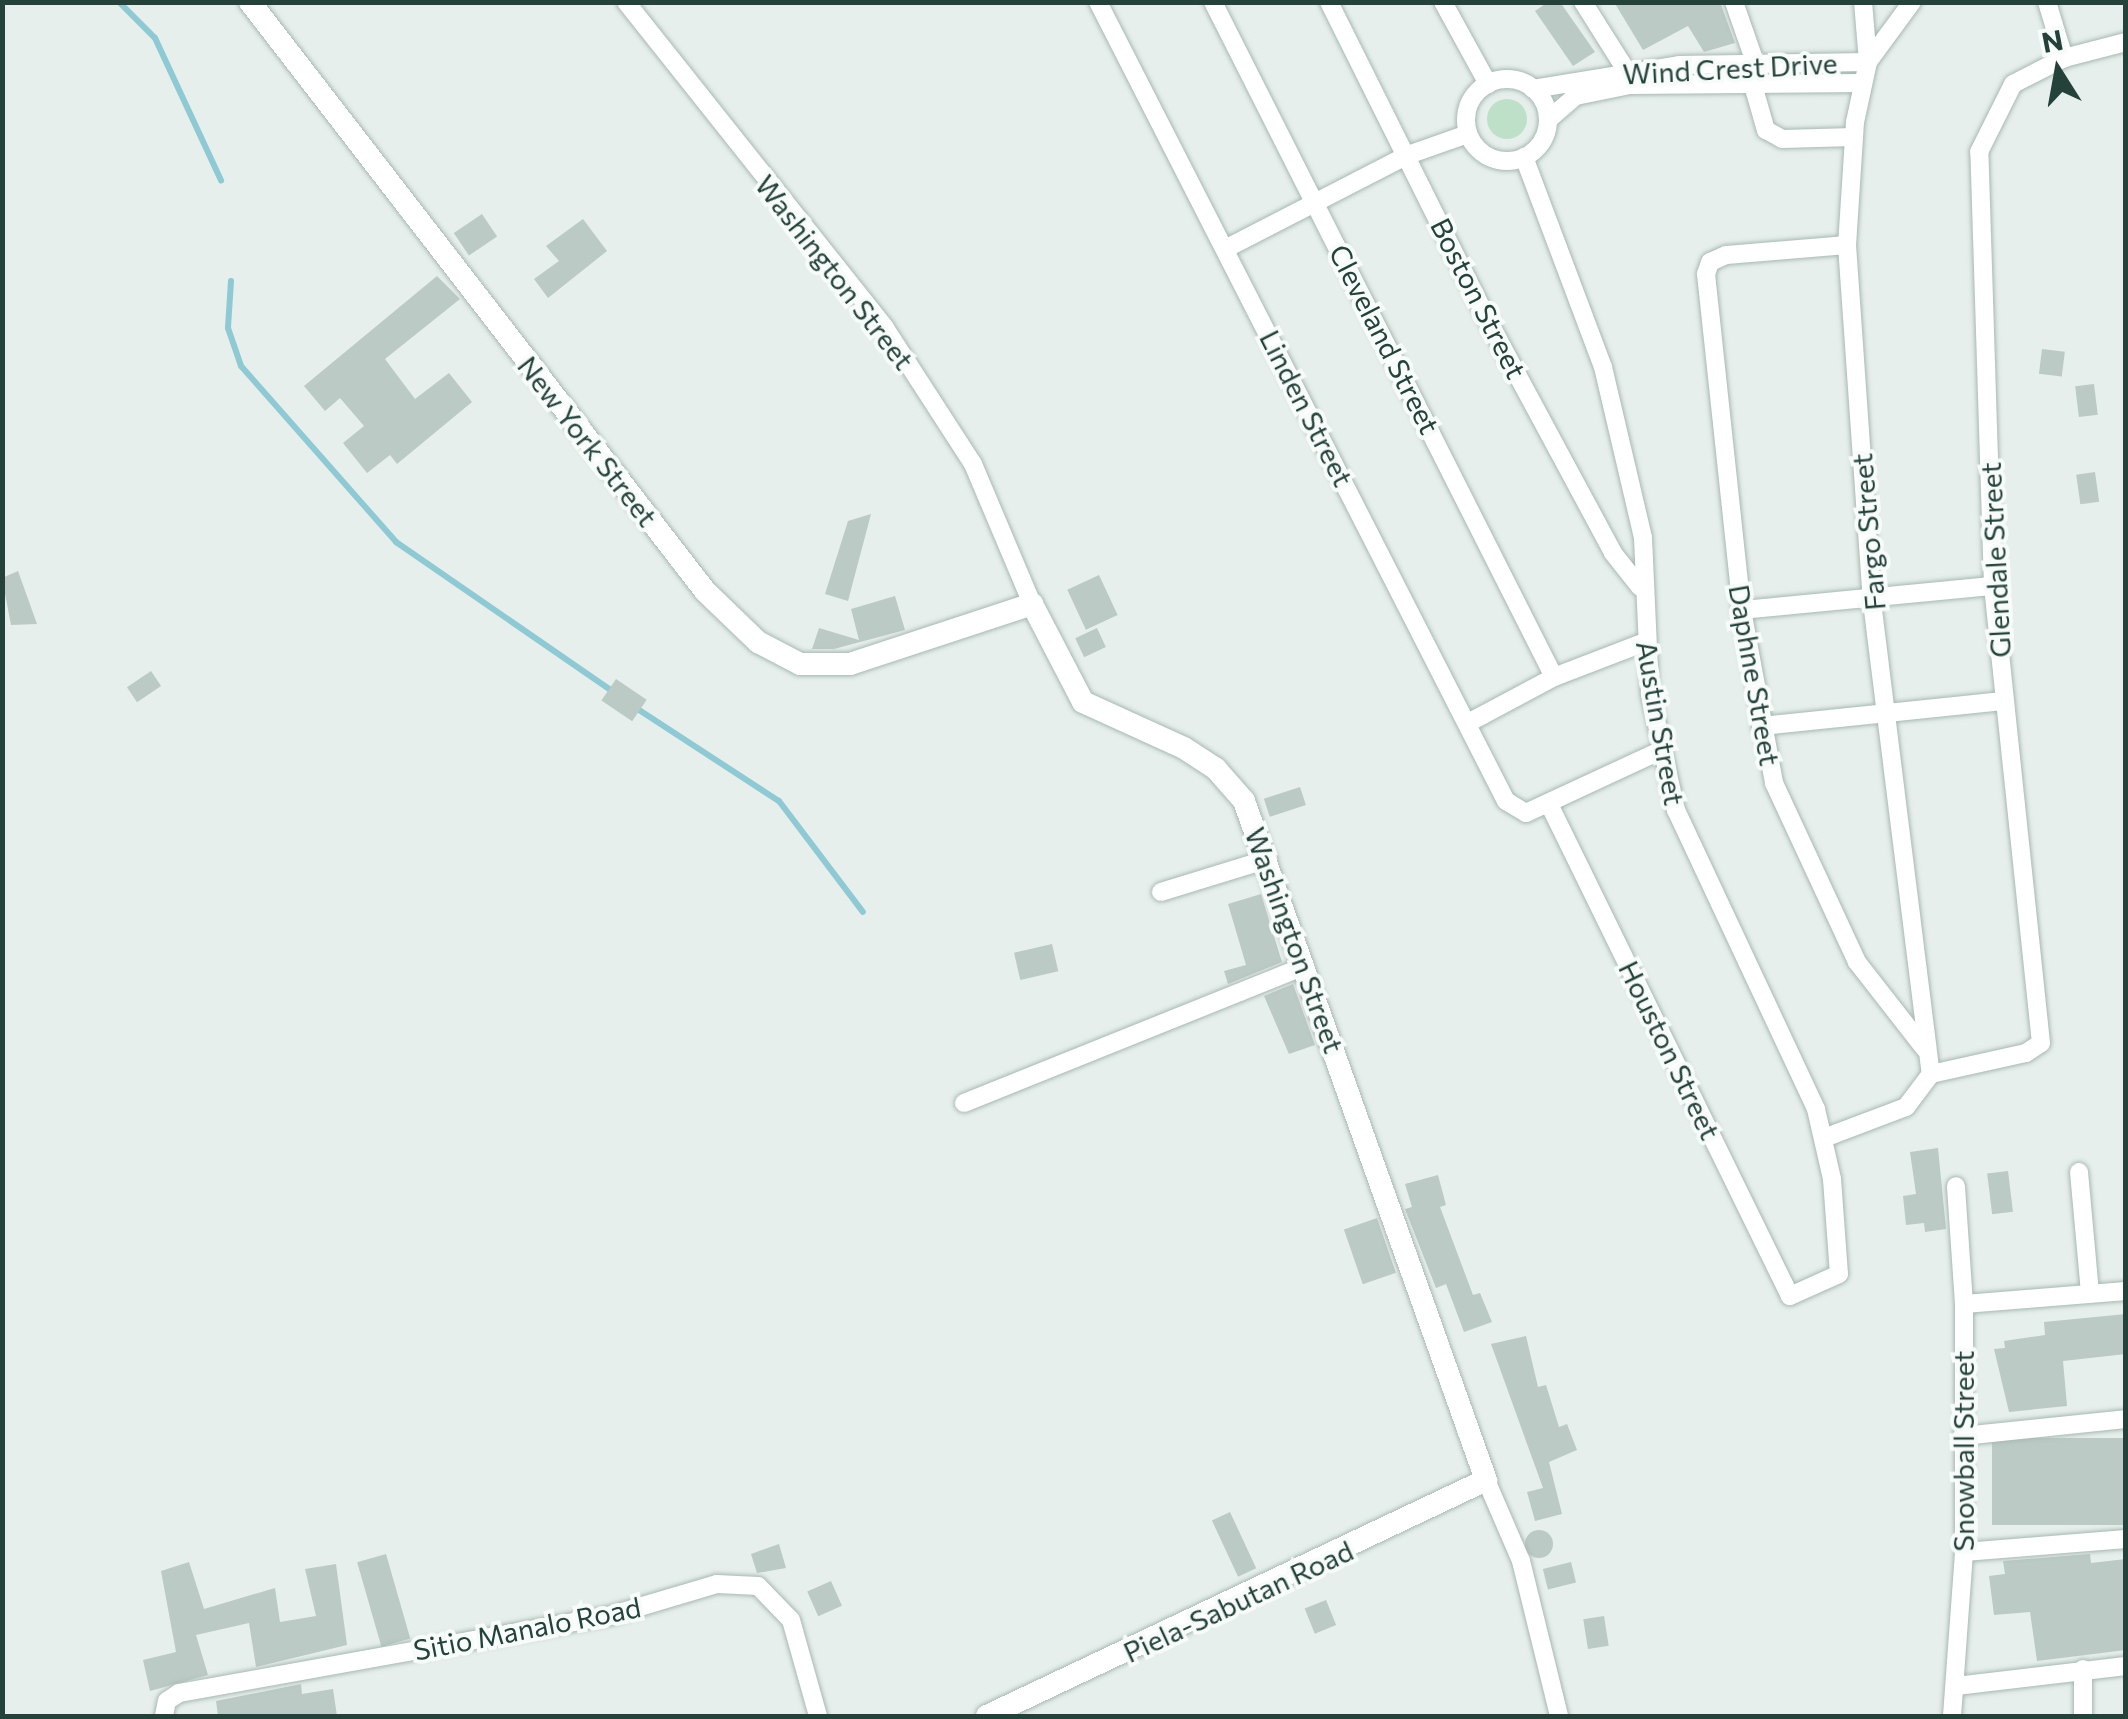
<!DOCTYPE html>
<style>
body{margin:0}
#map{position:relative;width:2128px;height:1719px;overflow:hidden;background:#e6efeb;font-family:Commissioner,sans-serif}
div>[style]{position:absolute}
.green>*{inset:0;background:#bfe0c8}
.round{border-radius:50%}
.stream>*{height:6px;margin:-3px;padding:0 3px;transform-origin:3px;border-radius:3px;background:#8ec9d4}
.building>*{inset:0;background:#bbcac4;transform-origin:0 0}
.roads{filter:drop-shadow(0 0 2px #a8b8b2) drop-shadow(0 0 2px #a8b8b2)}
.minor>*{height:18px;margin:-9px;padding:0 9px;transform-origin:9px;border-radius:9px;background:#fff}
.minor>.ring{margin:-9px;padding:0;box-sizing:content-box;background:none;border:18px solid #fff;border-radius:50%}
.tertiary>*{height:22px;margin:-11px;padding:0 11px;transform-origin:11px;border-radius:11px;background:#fff}
span{translate:-50% -50%;white-space:nowrap;text-align:center;line-height:1.15;-webkit-text-stroke:8px #f7fbf9;paint-order:stroke}
.street-label{font-size:28px;color:#24423a}
.frame{position:absolute;inset:0;border:5px solid #24423a;pointer-events:none}
.north{position:absolute;left:2008px;top:20px;width:100px;height:100px;-webkit-text-stroke:8px #f7fbf9;paint-order:stroke;rotate:349deg;font-size:28px;font-weight:700;line-height:40px;text-align:center;color:#24423a}
.north::after{content:'';display:block;margin:auto;width:35px;height:45px;background:#24423a;clip-path:polygon(50% 0,100% 100%,50% 72%,0 100%)}
</style>
<div id="map">
<div class="green">
<i class="round" style="left:1487px;top:99px;width:40px;height:40px"></i>
</div>
<div class="stream">
<i style="left:119px;top:2px;width:51px;rotate:45deg"></i>
<i style="left:155px;top:38px;width:157px;rotate:65.1deg"></i>
<i style="left:231px;top:281px;width:47px;rotate:93.7deg"></i>
<i style="left:228px;top:328px;width:40px;rotate:71.1deg"></i>
<i style="left:241px;top:366px;width:235px;rotate:48.6deg"></i>
<i style="left:396px;top:542px;width:266px;rotate:34.6deg"></i>
<i style="left:633px;top:706px;width:174px;rotate:33.1deg"></i>
<i style="left:779px;top:801px;width:139px;rotate:52.9deg"></i>
</div>
<div class="building">
<i style="clip-path:polygon(1548px 2px,1560px 2px,1595px 52px,1573px 66px,1535px 11px)"></i>
<i style="clip-path:polygon(1614px 2px,1720px 2px,1735px 43px,1704px 52px,1688px 26px,1643px 50px)"></i>
<i style="left:482px;top:214px;width:27px;height:34px;rotate:56deg"></i>
<i style="clip-path:polygon(583px 219px,607px 251px,548px 298px,534px 279px,559px 261px,546px 246px)"></i>
<i style="clip-path:polygon(437px 276px,460px 299px,385px 359px,415px 399px,449px 373px,472px 402px,397px 464px,390px 455px,367px 473px,343px 443px,364px 426px,340px 398px,325px 411px,304px 386px)"></i>
<i style="left:2042px;top:349px;width:23px;height:25px;rotate:7deg"></i>
<i style="left:2094px;top:384px;width:31px;height:19px;rotate:83deg"></i>
<i style="left:2095px;top:472px;width:30px;height:19px;rotate:82deg"></i>
<i style="clip-path:polygon(871px 514px,848px 601px,825px 594px,848px 521px)"></i>
<i style="clip-path:polygon(18px 571px,37px 624px,11px 625px,2px 578px)"></i>
<i style="left:1099px;top:575px;width:44px;height:35px;rotate:65deg"></i>
<i style="clip-path:polygon(895px 596px,905px 630px,834px 649px,812px 649px,819px 628px,859px 640px,851px 609px)"></i>
<i style="left:1097px;top:628px;width:21px;height:24px;rotate:65deg"></i>
<i style="left:151px;top:671px;width:18px;height:29px;rotate:56deg"></i>
<i style="left:616px;top:679px;width:37px;height:26px;rotate:34deg"></i>
<i style="left:1300px;top:787px;width:19px;height:38px;rotate:72deg"></i>
<i style="clip-path:polygon(1261px 894px,1282px 962px,1228px 984px,1224px 971px,1246px 965px,1228px 904px)"></i>
<i style="left:1052px;top:944px;width:28px;height:39px;rotate:77deg"></i>
<i style="clip-path:polygon(1293px 984px,1315px 1045px,1289px 1054px,1264px 996px)"></i>
<i style="clip-path:polygon(1938px 1148px,1946px 1229px,1925px 1232px,1924px 1223px,1906px 1225px,1903px 1196px,1916px 1194px,1910px 1152px)"></i>
<i style="left:2008px;top:1171px;width:41px;height:21px;rotate:83deg"></i>
<i style="clip-path:polygon(1438px 1175px,1446px 1205px,1440px 1207px,1473px 1295px,1480px 1293px,1492px 1322px,1464px 1332px,1446px 1284px,1436px 1288px,1405px 1209px,1412px 1207px,1405px 1184px)"></i>
<i style="left:1377px;top:1218px;width:58px;height:35px;rotate:71deg"></i>
<i style="clip-path:polygon(2126px 1314px,2126px 1354px,2063px 1361px,2067px 1406px,2009px 1412px,1994px 1349px,2005px 1348px,2004px 1341px,2045px 1335px,2044px 1322px)"></i>
<i style="clip-path:polygon(1526px 1336px,1538px 1387px,1546px 1385px,1559px 1427px,1567px 1424px,1577px 1450px,1549px 1462px,1562px 1514px,1535px 1521px,1527px 1492px,1543px 1488px,1491px 1344px)"></i>
<i style="left:2126px;top:1438px;width:87px;height:134px;rotate:90deg"></i>
<i style="left:1230px;top:1512px;width:62px;height:20px;rotate:65deg"></i>
<i class="round" style="left:1525px;top:1530px;width:28px;height:28px"></i>
<i style="clip-path:polygon(779px 1544px,786px 1568px,757px 1573px,751px 1554px)"></i>
<i style="left:386px;top:1554px;width:88px;height:30px;rotate:74deg"></i>
<i style="clip-path:polygon(2090px 1554px,2091px 1563px,2126px 1559px,2126px 1650px,2037px 1661px,2030px 1612px,1994px 1615px,1989px 1576px,2005px 1574px,2003px 1561px)"></i>
<i style="clip-path:polygon(189px 1562px,204px 1609px,275px 1588px,280px 1622px,316px 1616px,305px 1569px,336px 1564px,347px 1645px,256px 1667px,249px 1623px,196px 1635px,208px 1675px,150px 1691px,143px 1660px,176px 1652px,161px 1571px)"></i>
<i style="left:1571px;top:1562px;width:21px;height:29px;rotate:76deg"></i>
<i style="left:831px;top:1581px;width:27px;height:26px;rotate:66deg"></i>
<i style="left:1326px;top:1600px;width:27px;height:23px;rotate:68deg"></i>
<i style="left:1604px;top:1616px;width:30px;height:21px;rotate:81deg"></i>
<i style="clip-path:polygon(301px 1684px,302px 1694px,333px 1689px,337px 1716px,218px 1716px,216px 1701px)"></i>
</div>
<div class="roads">
<div class="minor">
<i style="left:626px;top:2px;width:416px;rotate:51.5deg"></i>
<i style="left:885px;top:328px;width:162px;rotate:57.1deg"></i>
<i style="left:973px;top:464px;width:152px;rotate:67.1deg"></i>
<i style="left:1098px;top:2px;width:897px;rotate:62.95deg"></i>
<i style="left:1506px;top:801px;width:23px;rotate:31deg"></i>
<i style="left:1526px;top:813px;width:150px;rotate:-24.9deg"></i>
<i style="left:1213px;top:2px;width:756px;rotate:63.2deg"></i>
<i style="left:1329px;top:2px;width:347px;rotate:63.5deg"></i>
<i style="left:1484px;top:313px;width:272px;rotate:61.7deg"></i>
<i style="left:1613px;top:553px;width:43px;rotate:51.5deg"></i>
<i style="left:1443px;top:2px;width:94px;rotate:61.2deg"></i>
<i style="left:1583px;top:2px;width:80px;rotate:57.7deg"></i>
<i style="left:1734px;top:2px;width:67px;rotate:70.8deg"></i>
<i style="left:1756px;top:65px;width:27px;rotate:92deg"></i>
<i style="left:1755px;top:92px;width:40px;rotate:74deg"></i>
<i style="left:1766px;top:130px;width:18px;rotate:29deg"></i>
<i style="left:1782px;top:139px;width:72px;rotate:-1.6deg"></i>
<i style="left:1863px;top:2px;width:60px;rotate:85.2deg"></i>
<i style="left:1912px;top:2px;width:74px;rotate:126.3deg"></i>
<i style="left:1868px;top:62px;width:61px;rotate:102.2deg"></i>
<i style="left:1855px;top:122px;width:123px;rotate:93.7deg"></i>
<i style="left:1847px;top:245px;width:358px;rotate:86deg"></i>
<i style="left:1872px;top:602px;width:476px;rotate:82.9deg"></i>
<i style="left:2047px;top:2px;width:59px;rotate:73.1deg"></i>
<i class="ring" style="left:1466px;top:79px;width:64px;height:64px"></i>
<i style="left:1533px;top:89px;width:148px;rotate:-9.3deg"></i>
<i style="left:1679px;top:65px;width:189px;rotate:-0.9deg"></i>
<i style="left:1548px;top:120px;width:37px;rotate:-41deg"></i>
<i style="left:1576px;top:96px;width:55px;rotate:-11.5deg"></i>
<i style="left:1630px;top:85px;width:233px;rotate:-0.5deg"></i>
<i style="left:1524px;top:157px;width:224px;rotate:69.4deg"></i>
<i style="left:1603px;top:367px;width:176px;rotate:76.8deg"></i>
<i style="left:1643px;top:538px;width:155px;rotate:87.4deg"></i>
<i style="left:1650px;top:693px;width:120px;rotate:77.5deg"></i>
<i style="left:1676px;top:810px;width:330px;rotate:64.9deg"></i>
<i style="left:1816px;top:1109px;width:72px;rotate:77.1deg"></i>
<i style="left:1832px;top:1179px;width:95px;rotate:85.8deg"></i>
<i style="left:1839px;top:1274px;width:54px;rotate:155.8deg"></i>
<i style="left:1790px;top:1296px;width:548px;rotate:-116.1deg"></i>
<i style="left:1847px;top:245px;width:121px;rotate:175.3deg"></i>
<i style="left:1726px;top:255px;width:17px;rotate:156deg"></i>
<i style="left:1710px;top:262px;width:13px;rotate:108deg"></i>
<i style="left:1706px;top:274px;width:338px;rotate:83.9deg"></i>
<i style="left:1742px;top:610px;width:176px;rotate:79.5deg"></i>
<i style="left:1774px;top:783px;width:197px;rotate:65.1deg"></i>
<i style="left:1857px;top:962px;width:110px;rotate:52deg"></i>
<i style="left:1225px;top:249px;width:206px;rotate:-27.2deg"></i>
<i style="left:1408px;top:155px;width:64px;rotate:-19.3deg"></i>
<i style="left:1742px;top:610px;width:252px;rotate:-5.5deg"></i>
<i style="left:1468px;top:723px;width:98px;rotate:-28.1deg"></i>
<i style="left:1554px;top:677px;width:97px;rotate:-21deg"></i>
<i style="left:1761px;top:726px;width:244px;rotate:-5.9deg"></i>
<i style="left:1161px;top:892px;width:112px;rotate:-17.1deg"></i>
<i style="left:964px;top:1103px;width:367px;rotate:-21.9deg"></i>
<i style="left:1824px;top:1138px;width:88px;rotate:-20.7deg"></i>
<i style="left:1906px;top:1107px;width:41px;rotate:-52.9deg"></i>
<i style="left:1931px;top:1074px;width:97px;rotate:-12.5deg"></i>
<i style="left:2026px;top:1053px;width:18px;rotate:-34deg"></i>
<i style="left:2041px;top:1043px;width:460px;rotate:-96deg"></i>
<i style="left:1993px;top:586px;width:434px;rotate:-91.8deg"></i>
<i style="left:1979px;top:152px;width:76px;rotate:-63.4deg"></i>
<i style="left:2013px;top:84px;width:57px;rotate:-27deg"></i>
<i style="left:2064px;top:58px;width:64px;rotate:-14.5deg"></i>
<i style="left:2079px;top:1172px;width:122px;rotate:84.8deg"></i>
<i style="left:1964px;top:1304px;width:163px;rotate:-4.6deg"></i>
<i style="left:1962px;top:1436px;width:165px;rotate:-5.9deg"></i>
<i style="left:1486px;top:1480px;width:88px;rotate:66.6deg"></i>
<i style="left:1521px;top:1561px;width:160px;rotate:76.2deg"></i>
<i style="left:1964px;top:1552px;width:163px;rotate:-4.6deg"></i>
<i style="left:1956px;top:1686px;width:171px;rotate:-6.7deg"></i>
<i style="left:164px;top:1716px;width:15px;rotate:-79deg"></i>
<i style="left:167px;top:1701px;width:14px;rotate:-34deg"></i>
<i style="left:179px;top:1693px;width:437px;rotate:-10.2deg"></i>
<i style="left:609px;top:1616px;width:113px;rotate:-16.5deg"></i>
<i style="left:717px;top:1584px;width:41px;rotate:2.8deg"></i>
<i style="left:758px;top:1586px;width:47px;rotate:45.9deg"></i>
<i style="left:791px;top:1620px;width:100px;rotate:74.3deg"></i>
<i style="left:1952px;top:1716px;width:164px;rotate:-85.8deg"></i>
<i style="left:1964px;top:1552px;width:248px;rotate:-90deg"></i>
<i style="left:1964px;top:1304px;width:118px;rotate:-93.9deg"></i>
<i style="left:2083px;top:1716px;width:47px;rotate:-90deg"></i>
</div>
<div class="tertiary">
<i style="left:250px;top:2px;width:744px;rotate:52.31deg"></i>
<i style="left:705px;top:591px;width:74px;rotate:43.9deg"></i>
<i style="left:758px;top:642px;width:47px;rotate:27.6deg"></i>
<i style="left:800px;top:664px;width:50px"></i>
<i style="left:850px;top:664px;width:192px;rotate:-18.2deg"></i>
<i style="left:1032px;top:604px;width:110px;rotate:62.5deg"></i>
<i style="left:1083px;top:702px;width:111px;rotate:24.5deg"></i>
<i style="left:1184px;top:748px;width:38px;rotate:33deg"></i>
<i style="left:1216px;top:769px;width:43px;rotate:48.8deg"></i>
<i style="left:1244px;top:801px;width:721px;rotate:70.38deg"></i>
<i style="left:1486px;top:1480px;width:552px;rotate:154.69deg"></i>
</div>
</div>
<div class="street-label">
<span style="left:1730px;top:68px;rotate:-3deg">Wind Crest Drive</span>
<span style="left:835px;top:272px;rotate:52deg">Washington Street</span>
<span style="left:1479px;top:298px;rotate:63deg">Boston Street</span>
<span style="left:1385px;top:339px;rotate:63deg">Cleveland Street</span>
<span style="left:1307px;top:408px;rotate:63deg">Linden Street</span>
<span style="left:588px;top:441px;rotate:52deg">New York Street</span>
<span style="left:1868px;top:532px;rotate:-95deg">Fargo Street</span>
<span style="left:1995px;top:560px;rotate:-93deg">Glendale Street</span>
<span style="left:1755px;top:675px;rotate:80deg">Daphne Street</span>
<span style="left:1661px;top:723px;rotate:80deg">Austin Street</span>
<span style="left:1295px;top:940px;rotate:70deg">Washington Street</span>
<span style="left:1670px;top:1050px;rotate:64deg">Houston Street</span>
<span style="left:1963px;top:1451px;rotate:-90deg">Snowball Street</span>
<span style="left:1238px;top:1601px;rotate:-25deg">Piela-Sabutan Road</span>
<span style="left:527px;top:1628px;rotate:-11deg">Sitio Manalo Road</span>
</div>
<div class="frame"></div>
<div class="north">N</div>
</div>
